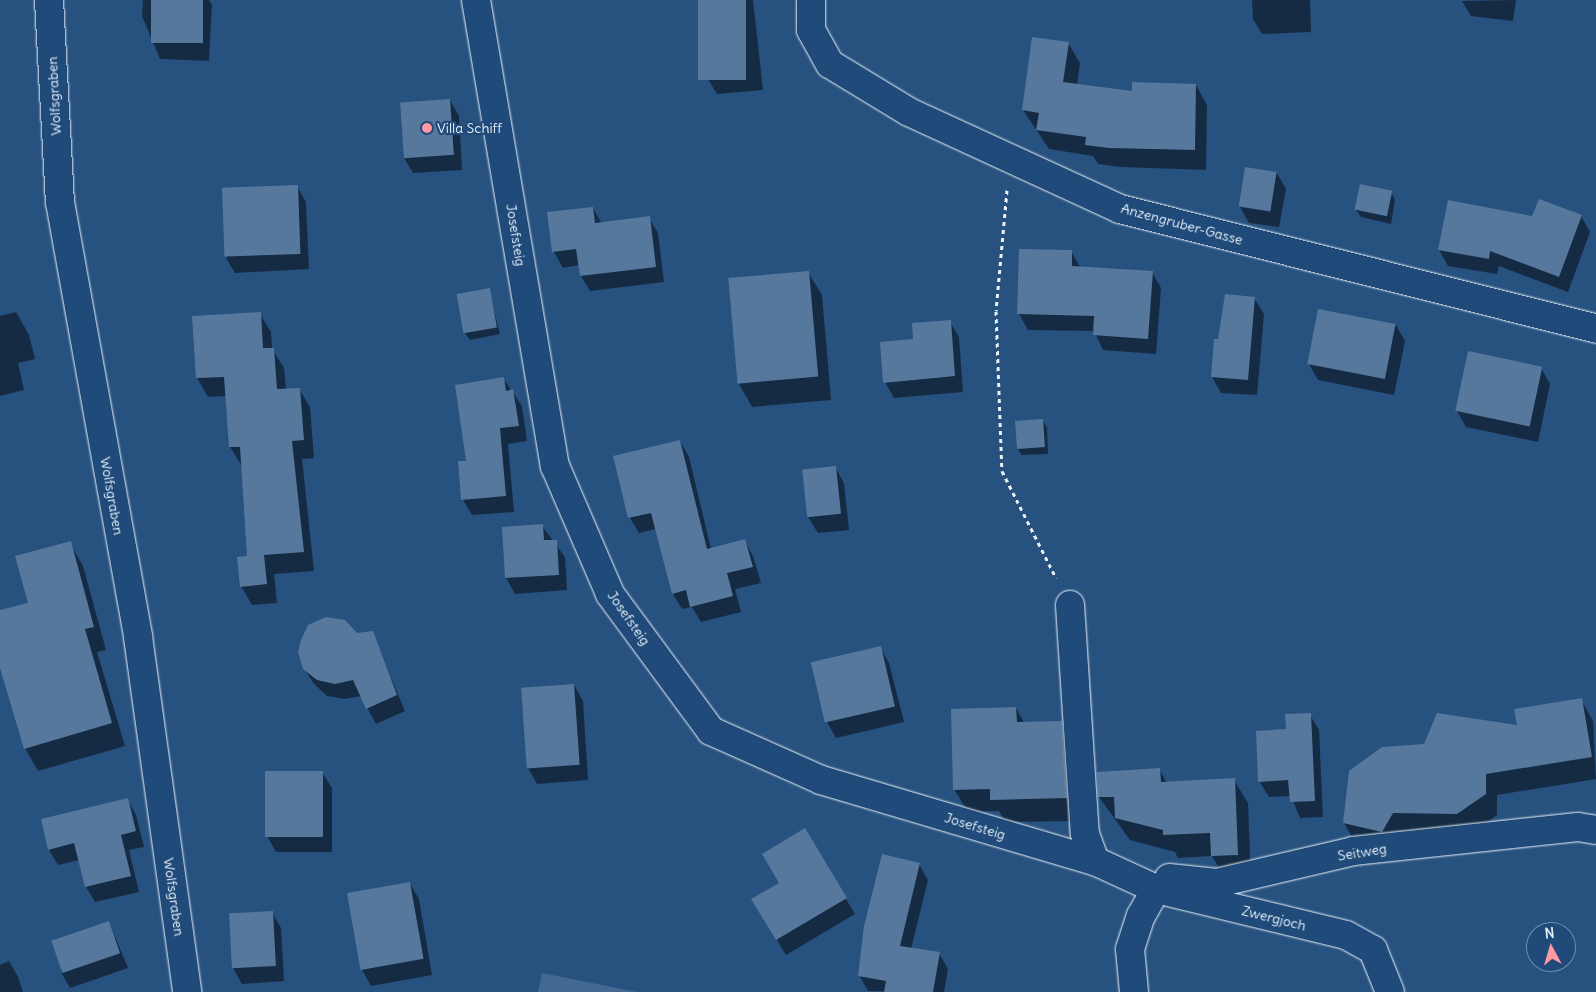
<!DOCTYPE html>
<style>
body{margin:0}
#map{position:relative;width:1596px;height:992px;overflow:hidden;background:#27517f;font-family:Delius,sans-serif}
div>[style]{position:absolute}
.green>*{inset:0;background:#436891}
.shadow>*{inset:0;background:#0007}
.building>*{inset:0;background:#57789d;transform-origin:0 0}
.path>*{height:3px;margin-top:-1.5px;transform-origin:0;background:repeating-linear-gradient(90deg,#e8f1f8 0 4px,transparent 0 8px)}
.roads{filter:drop-shadow(0 0 1px #e8f1f8) drop-shadow(0 0 1px #e8f1f8)}
.minor>*{height:28px;margin:-14px;padding:0 14px;transform-origin:14px;border-radius:14px;background:#1f4a7a}
.dots>*{width:14px;height:14px;translate:-50% -50%;box-sizing:border-box;border:2px solid #1f4a7a;border-radius:50%}
span{translate:-50% -50%;white-space:nowrap;text-align:center;line-height:1.15;-webkit-text-stroke:4.5px #1f4a7a;paint-order:stroke}
.street-label{font-size:14px;color:#e8f1f8}
.poi-label{font-size:14px;color:#e8f1f8}
.left{translate:0 -50%;text-align:left}
.north{position:absolute;left:1526px;top:922px;width:50px;height:50px;box-sizing:border-box;background:#1f4a7a;border:1px solid #6f8dac;border-radius:50%;rotate:354deg;font-size:14px;font-weight:700;line-height:20px;text-align:center;color:#e8f1f8}
.north::after{content:'';display:block;margin:auto;width:18px;height:22px;background:#ff9aa2;clip-path:polygon(50% 0,100% 100%,50% 72%,0 100%)}
</style>
<div id="map">
<div class="green">
<i style="clip-path:polygon(542px 973px,637px 992px,538px 992px)"></i>
</div>
<div class="shadow">
<i style="clip-path:polygon(143px 0,209px 0,212px 5px,209px 61px,160px 59px,142px 16px)"></i>
<i style="clip-path:polygon(700px 0,753px 0,763px 90px,717px 94px,708px 79px)"></i>
<i style="clip-path:polygon(1252px 0,1310px 0,1311px 32px,1262px 34px,1253px 19px)"></i>
<i style="clip-path:polygon(1516px 0,1513px 21px,1471px 16px,1462px 1px)"></i>
<i style="clip-path:polygon(1068px 43px,1080px 63px,1077px 85px,1133px 93px,1196px 85px,1207px 105px,1206px 170px,1121px 167px,1098px 164px,1093px 156px,1049px 149px,1023px 110px)"></i>
<i style="clip-path:polygon(450px 100px,459px 116px,462px 170px,413px 173px,404px 158px)"></i>
<i style="clip-path:polygon(1277px 173px,1286px 189px,1279px 227px,1249px 223px,1240px 207px)"></i>
<i style="clip-path:polygon(297px 186px,306px 202px,309px 269px,235px 273px,226px 258px)"></i>
<i style="clip-path:polygon(1391px 192px,1395px 200px,1391px 224px,1361px 217px,1356px 210px)"></i>
<i style="clip-path:polygon(593px 208px,602px 224px,649px 218px,658px 233px,664px 282px,590px 291px,581px 276px,579px 265px,563px 268px,554px 252px,549px 213px)"></i>
<i style="clip-path:polygon(1581px 216px,1590px 232px,1568px 292px,1499px 266px,1497px 274px,1448px 266px,1439px 250px,1533px 217px)"></i>
<i style="clip-path:polygon(1020px 250px,1071px 251px,1080px 267px,1152px 272px,1161px 288px,1156px 354px,1103px 350px,1094px 331px,1028px 330px,1019px 314px)"></i>
<i style="clip-path:polygon(808px 272px,822px 295px,831px 400px,752px 407px,739px 384px)"></i>
<i style="clip-path:polygon(489px 289px,500px 334px,470px 340px,465px 333px)"></i>
<i style="clip-path:polygon(1254px 298px,1264px 314px,1257px 395px,1221px 393px,1212px 377px,1219px 340px)"></i>
<i style="clip-path:polygon(16px 312px,29px 335px,35px 359px,18px 363px,24px 390px,0 396px,0 316px)"></i>
<i style="clip-path:polygon(260px 314px,271px 332px,272px 349px,284px 368px,286px 390px,299px 389px,310px 407px,314px 458px,302px 459px,314px 571px,274px 574px,277px 603px,252px 605px,241px 586px,248px 557px,242px 466px,230px 447px,226px 396px,208px 397px,197px 378px,194px 317px)"></i>
<i style="clip-path:polygon(950px 322px,959px 337px,963px 392px,894px 398px,885px 382px,915px 340px)"></i>
<i style="clip-path:polygon(1396px 325px,1405px 341px,1394px 395px,1318px 380px,1309px 364px)"></i>
<i style="clip-path:polygon(1541px 368px,1550px 384px,1538px 442px,1466px 427px,1457px 411px)"></i>
<i style="clip-path:polygon(503px 378px,522px 406px,527px 441px,508px 444px,514px 512px,472px 515px,463px 500px,468px 462px)"></i>
<i style="clip-path:polygon(1043px 421px,1047px 428px,1048px 454px,1022px 455px,1017px 448px)"></i>
<i style="clip-path:polygon(680px 441px,689px 457px,711px 549px,744px 540px,753px 556px,761px 583px,735px 589px,741px 612px,701px 622px,692px 607px,682px 609px,673px 594px,656px 529px,639px 533px,630px 518px,615px 457px)"></i>
<i style="clip-path:polygon(835px 467px,844px 483px,849px 530px,818px 533px,808px 517px)"></i>
<i style="clip-path:polygon(542px 526px,565px 557px,567px 590px,515px 594px,506px 578px,503px 528px)"></i>
<i style="clip-path:polygon(70px 543px,83px 566px,106px 650px,97px 652px,125px 746px,38px 771px,25px 748px,0 652px,0 611px,29px 604px)"></i>
<i style="clip-path:polygon(372px 633px,405px 711px,376px 724px,361px 696px,345px 699px,327px 696px,314px 684px,304px 668px,357px 634px)"></i>
<i style="clip-path:polygon(880px 647px,889px 663px,904px 722px,836px 738px,827px 722px,813px 664px)"></i>
<i style="clip-path:polygon(574px 685px,583px 701px,588px 780px,537px 784px,528px 768px)"></i>
<i style="clip-path:polygon(1581px 700px,1593px 721px,1596px 779px,1497px 795px,1497px 815px,1469px 835px,1356px 844px,1344px 823px,1424px 745px,1518px 726px)"></i>
<i style="clip-path:polygon(1016px 708px,1025px 724px,1061px 722px,1075px 745px,1079px 821px,1005px 822px,999px 811px,968px 812px,954px 789px)"></i>
<i style="clip-path:polygon(1310px 715px,1319px 730px,1323px 817px,1300px 818px,1291px 796px,1269px 797px,1259px 781px,1287px 731px)"></i>
<i style="clip-path:polygon(1159px 769px,1167px 783px,1234px 780px,1248px 803px,1251px 878px,1226px 879px,1212px 856px,1178px 858px,1175px 852px,1130px 840px,1099px 797px)"></i>
<i style="clip-path:polygon(322px 772px,332px 788px,332px 852px,276px 852px,267px 836px)"></i>
<i style="clip-path:polygon(127px 799px,136px 815px,144px 847px,129px 850px,139px 892px,95px 902px,86px 887px,79px 860px,58px 865px,49px 850px,42px 820px)"></i>
<i style="clip-path:polygon(919px 864px,928px 880px,911px 949px,939px 953px,948px 969px,944px 992px,868px 991px,859px 975px)"></i>
<i style="clip-path:polygon(410px 884px,419px 899px,432px 975px,371px 986px,362px 970px,349px 895px)"></i>
<i style="clip-path:polygon(846px 899px,855px 914px,786px 955px,762px 916px)"></i>
<i style="clip-path:polygon(272px 912px,281px 928px,284px 981px,242px 984px,233px 968px,230px 915px)"></i>
<i style="clip-path:polygon(109px 922px,128px 968px,70px 988px,61px 972px)"></i>
<i style="clip-path:polygon(9px 961px,18px 977px,23px 992px,0 992px,0 965px)"></i>
</div>
<div class="building">
<i style="left:151px;top:0;width:52px;height:43px"></i>
<i style="left:698px;top:0;width:48px;height:80px"></i>
<i style="clip-path:polygon(1032px 37px,1069px 42px,1063px 82px,1132px 91px,1132px 82px,1196px 84px,1195px 150px,1109px 148px,1085px 145px,1086px 137px,1036px 130px,1039px 113px,1022px 110px)"></i>
<i style="left:450px;top:99px;width:56px;height:50px;rotate:86deg"></i>
<i style="left:1245px;top:167px;width:32px;height:40px;rotate:9deg"></i>
<i style="left:1360px;top:184px;width:33px;height:26px;rotate:12deg"></i>
<i style="left:298px;top:185px;width:69px;height:76px;rotate:88deg"></i>
<i style="clip-path:polygon(1539px 199px,1582px 215px,1559px 277px,1490px 251px,1489px 259px,1438px 250px,1448px 200px,1532px 216px)"></i>
<i style="clip-path:polygon(593px 207px,595px 223px,650px 216px,656px 267px,580px 276px,576px 249px,552px 252px,547px 212px)"></i>
<i style="clip-path:polygon(1019px 249px,1072px 250px,1072px 266px,1153px 271px,1148px 339px,1093px 335px,1094px 316px,1017px 314px)"></i>
<i style="left:809px;top:271px;width:106px;height:81px;rotate:85deg"></i>
<i style="left:490px;top:288px;width:40px;height:34px;rotate:80deg"></i>
<i style="clip-path:polygon(1225px 294px,1255px 297px,1248px 380px,1211px 377px,1214px 339px,1218px 339px)"></i>
<i style="left:1318px;top:309px;width:79px;height:56px;rotate:11deg"></i>
<i style="clip-path:polygon(261px 312px,263px 348px,274px 348px,277px 389px,300px 388px,304px 440px,292px 441px,304px 552px,264px 555px,267px 584px,240px 587px,237px 557px,247px 556px,240px 447px,229px 447px,224px 377px,196px 378px,192px 316px)"></i>
<i style="clip-path:polygon(951px 320px,955px 376px,883px 383px,880px 342px,913px 339px,912px 323px)"></i>
<i style="left:1468px;top:351px;width:76px;height:61px;rotate:12deg"></i>
<i style="clip-path:polygon(504px 377px,506px 391px,513px 389px,519px 426px,500px 428px,506px 496px,461px 500px,458px 461px,466px 461px,455px 385px)"></i>
<i style="left:1043px;top:419px;width:28px;height:28px;rotate:86deg"></i>
<i style="clip-path:polygon(680px 440px,707px 549px,745px 539px,753px 567px,727px 573px,733px 596px,690px 607px,686px 590px,672px 594px,651px 513px,628px 518px,613px 456px)"></i>
<i style="left:836px;top:466px;width:48px;height:34px;rotate:84deg"></i>
<i style="clip-path:polygon(543px 524px,544px 540px,557px 540px,559px 575px,505px 578px,502px 527px)"></i>
<i style="clip-path:polygon(71px 541px,94px 627px,85px 629px,112px 723px,24px 749px,0 668px,0 610px,28px 603px,15px 556px)"></i>
<i style="clip-path:polygon(326px 617px,345px 620px,357px 633px,373px 631px,397px 695px,366px 709px,353px 680px,335px 684px,317px 680px,303px 669px,298px 652px,301px 640px,308px 625px)"></i>
<i style="left:881px;top:646px;width:62px;height:72px;rotate:77deg"></i>
<i style="left:574px;top:684px;width:81px;height:53px;rotate:86deg"></i>
<i style="clip-path:polygon(1582px 698px,1592px 757px,1486px 774px,1486px 794px,1457px 814px,1393px 813px,1382px 832px,1343px 823px,1349px 771px,1382px 747px,1424px 744px,1437px 713px,1517px 725px,1514px 709px)"></i>
<i style="clip-path:polygon(1016px 707px,1017px 722px,1062px 721px,1067px 798px,990px 800px,990px 789px,953px 790px,951px 709px)"></i>
<i style="clip-path:polygon(1311px 713px,1315px 801px,1290px 802px,1288px 780px,1258px 782px,1256px 731px,1286px 729px,1285px 714px)"></i>
<i style="clip-path:polygon(1160px 768px,1161px 782px,1235px 778px,1238px 855px,1211px 856px,1210px 833px,1163px 835px,1163px 830px,1115px 818px,1114px 797px,1098px 797px,1097px 772px)"></i>
<i style="left:265px;top:771px;width:58px;height:66px"></i>
<i style="clip-path:polygon(128px 798px,136px 831px,121px 835px,131px 876px,85px 887px,74px 843px,48px 850px,41px 819px)"></i>
<i style="clip-path:polygon(805px 828px,847px 898px,776px 940px,751px 899px,779px 883px,762px 854px)"></i>
<i style="clip-path:polygon(882px 854px,920px 863px,900px 946px,940px 952px,933px 992px,884px 992px,886px 981px,858px 976px,864px 926px)"></i>
<i style="left:410px;top:882px;width:78px;height:64px;rotate:80deg"></i>
<i style="left:273px;top:911px;width:55px;height:44px;rotate:87deg"></i>
<i style="left:109px;top:921px;width:34px;height:61px;rotate:71deg"></i>
</div>
<div class="path">
<i style="left:1007px;top:190px;width:121px;rotate:95.2deg"></i>
<i style="left:996px;top:311px;width:160px;rotate:87.9deg"></i>
<i style="left:1002px;top:471px;width:120px;rotate:63.2deg"></i>
</div>
<div class="roads">
<div class="minor">
<i style="left:49px;top:0;width:202px;rotate:86.9deg"></i>
<i style="left:60px;top:202px;width:442px;rotate:79.8deg"></i>
<i style="left:138px;top:637px;width:358px;rotate:82.1deg"></i>
<i style="left:476px;top:0;width:473px;rotate:80.4deg"></i>
<i style="left:555px;top:466px;width:139px;rotate:66.7deg"></i>
<i style="left:610px;top:594px;width:170px;rotate:53.6deg"></i>
<i style="left:711px;top:731px;width:120px;rotate:24deg"></i>
<i style="left:821px;top:780px;width:286px;rotate:16.5deg"></i>
<i style="left:1095px;top:861px;width:67px;rotate:24.7deg"></i>
<i style="left:1156px;top:889px;width:195px;rotate:13.6deg"></i>
<i style="left:1346px;top:935px;width:31px;rotate:29deg"></i>
<i style="left:1373px;top:950px;width:45px;rotate:68deg"></i>
<i style="left:811px;top:0;width:30px;rotate:90deg"></i>
<i style="left:811px;top:30px;width:39px;rotate:61deg"></i>
<i style="left:830px;top:64px;width:92px;rotate:31.3deg"></i>
<i style="left:909px;top:112px;width:232px;rotate:24.7deg"></i>
<i style="left:1120px;top:209px;width:491px;rotate:14.1deg"></i>
<i style="left:1070px;top:605px;width:229px;rotate:86.3deg"></i>
<i style="left:1085px;top:834px;width:29px;rotate:70deg"></i>
<i style="left:1169px;top:878px;width:48px;rotate:5.9deg"></i>
<i style="left:1217px;top:883px;width:140px;rotate:-13.2deg"></i>
<i style="left:1353px;top:851px;width:226px;rotate:-6.1deg"></i>
<i style="left:1578px;top:827px;width:18px;rotate:9deg"></i>
<i style="left:1134px;top:992px;width:43px;rotate:-95.3deg"></i>
<i style="left:1130px;top:949px;width:35px;rotate:-72deg"></i>
<i style="left:1141px;top:916px;width:31px;rotate:-61deg"></i>
</div>
</div>
<div class="dots">
<i style="left:427px;top:128px;background:#ff9aa2"></i>
</div>
<div class="street-label">
<span style="left:54px;top:96px;rotate:-93deg">Wolfsgraben</span>
<span style="left:1182px;top:224px;rotate:15deg">Anzengruber-Gasse</span>
<span style="left:516px;top:235px;rotate:81deg">Josefsteig</span>
<span style="left:112px;top:496px;rotate:80deg">Wolfsgraben</span>
<span style="left:629px;top:618px;rotate:55deg">Josefsteig</span>
<span style="left:975px;top:826px;rotate:17deg">Josefsteig</span>
<span style="left:1362px;top:852px;rotate:-9deg">Seitweg</span>
<span style="left:174px;top:897px;rotate:82deg">Wolfsgraben</span>
<span style="left:1274px;top:918px;rotate:14deg">Zwergjoch</span>
</div>
<div class="poi-label">
<span class="left" style="left:437px;top:128px">Villa Schiff</span>
</div>
<div class="north">N</div>
</div>
